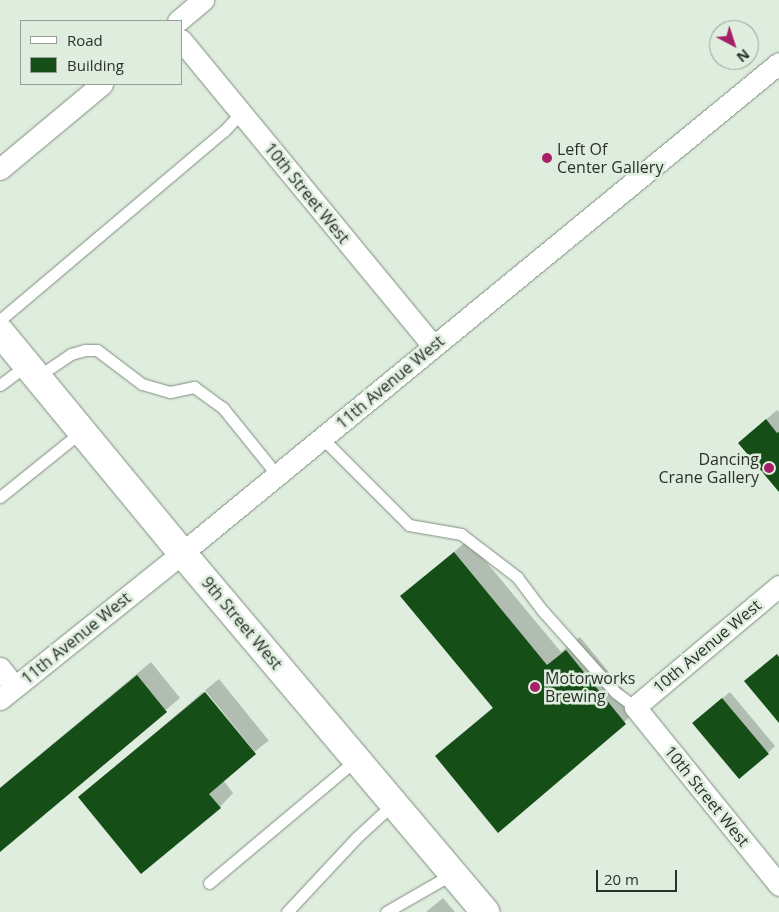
<!DOCTYPE html>
<style>
body{margin:0}
#map{position:relative;width:779px;height:912px;overflow:hidden;background:#deeddd;font-family:"Open Sans",sans-serif}
div>[style]{position:absolute}
.shadow>*{inset:0;background:#0003;transform-origin:0 0}
.building>*{inset:0;background:#154e17;transform-origin:0 0}
.roads{filter:drop-shadow(0 0 1px #7f8c7f) drop-shadow(0 0 1px #7f8c7f)}
.lane>*{height:11px;margin:-5.5px;padding:0 5.5px;transform-origin:5.5px;border-radius:5.5px;background:#fff}
.street>*{height:21px;margin:-10.5px;padding:0 10.5px;transform-origin:10.5px;border-radius:10.5px;background:#fff}
.secondary>*{height:28px;margin:-14px;padding:0 14px;transform-origin:14px;border-radius:14px;background:#fff}
.dots>*{width:14px;height:14px;translate:-50% -50%;box-sizing:border-box;border:2px solid #deeddd;border-radius:50%}
span{translate:-50% -50%;white-space:nowrap;text-align:center;line-height:1.15;-webkit-text-stroke:5px #deeddd;paint-order:stroke}
.poi-label{font-size:16px;color:#2b302b}
.left{translate:0 -50%;text-align:left}
.right{translate:-100% -50%;text-align:right}
.street-label{font-size:16px;color:#2b302b}
.legend{position:absolute;left:20px;top:20px;width:162px;height:65px;box-sizing:border-box;background:#deeddd;border:1px solid #96a196;margin:0;padding:6px 9px;list-style:none;font-size:15px;color:#2b302b}
.legend li{display:flex;align-items:center;gap:10px;height:25px}
.legend b{width:25px;border:1px solid #96a196}
.north{position:absolute;left:709px;top:20px;width:50px;height:50px;box-sizing:border-box;background:#deeddd;border:1px solid #96a196;border-radius:50%;rotate:140deg;font-size:14px;font-weight:700;line-height:20px;text-align:center;color:#2b302b}
.north::after{content:'';display:block;margin:auto;width:18px;height:22px;background:#a71f68;clip-path:polygon(50% 0,100% 100%,50% 72%,0 100%)}
.scale{position:absolute;left:596px;top:870px;width:81px;height:22px;box-sizing:border-box;border:2px solid #2b302b;border-top:0;padding-left:6px;font-size:15px;line-height:18px;white-space:nowrap;color:#2b302b;-webkit-text-stroke:4px #deeddd;paint-order:stroke}
</style>
<div id="map">
<div class="shadow">
<i style="clip-path:polygon(777px 410px,779px 412px,779px 490px,739px 443px)"></i>
<i style="clip-path:polygon(468px 540px,561px 652px,580px 637px,639px 709px,499px 831px,437px 756px,493px 707px,402px 596px)"></i>
<i style="clip-path:polygon(151px 662px,180px 698px,0 850px,0 788px)"></i>
<i style="left:219px;top:679px;width:79px;height:18px;rotate:51deg"></i>
<i style="clip-path:polygon(203px 692px,255px 754px,223px 780px,233px 793px,220px 807px,80px 797px)"></i>
<i style="clip-path:polygon(730px 692px,775px 746px,768px 753px,701px 716px)"></i>
<i style="clip-path:polygon(443px 898px,455px 912px,426px 912px)"></i>
</div>
<div class="building">
<i style="clip-path:polygon(766px 419px,777px 433px,779px 432px,779px 492px,738px 443px)"></i>
<i style="clip-path:polygon(454px 552px,547px 665px,566px 650px,626px 724px,498px 833px,435px 756px,493px 708px,400px 596px)"></i>
<i style="clip-path:polygon(777px 654px,779px 657px,779px 723px,744px 681px)"></i>
<i style="clip-path:polygon(137px 675px,167px 712px,0 852px,0 788px)"></i>
<i style="clip-path:polygon(205px 692px,256px 754px,209px 794px,221px 808px,141px 874px,78px 797px)"></i>
<i style="left:722px;top:698px;width:73px;height:39px;rotate:50deg"></i>
</div>
<div class="roads">
<div class="lane">
<i style="left:0;top:320px;width:293px;rotate:-40.2deg"></i>
<i style="left:224px;top:131px;width:25px;rotate:-47deg"></i>
<i style="left:37px;top:377px;width:41px;rotate:-34.1deg"></i>
<i style="left:71px;top:354px;width:15px;rotate:-16deg"></i>
<i style="left:85px;top:350px;width:12px"></i>
<i style="left:97px;top:350px;width:56px;rotate:37.1deg"></i>
<i style="left:142px;top:384px;width:29px;rotate:16deg"></i>
<i style="left:170px;top:392px;width:25px;rotate:-12deg"></i>
<i style="left:194px;top:387px;width:36px;rotate:36deg"></i>
<i style="left:223px;top:408px;width:86px;rotate:51.1deg"></i>
<i style="left:0;top:385px;width:34px;rotate:-37deg"></i>
<i style="left:322px;top:438px;width:123px;rotate:45deg"></i>
<i style="left:409px;top:525px;width:53px;rotate:9.8deg"></i>
<i style="left:461px;top:534px;width:71px;rotate:37.5deg"></i>
<i style="left:517px;top:577px;width:41px;rotate:52.9deg"></i>
<i style="left:542px;top:610px;width:110px;rotate:48.3deg"></i>
<i style="left:615px;top:692px;width:25px;rotate:37deg"></i>
<i style="left:0;top:497px;width:105px;rotate:-38.8deg"></i>
<i style="left:209px;top:883px;width:193px;rotate:-40deg"></i>
<i style="left:287px;top:912px;width:101px;rotate:-47deg"></i>
<i style="left:356px;top:838px;width:50px;rotate:-42.6deg"></i>
<i style="left:386px;top:912px;width:76px;rotate:-29.9deg"></i>
</div>
<div class="street">
<i style="left:178px;top:21px;width:33px;rotate:-40deg"></i>
<i style="left:181px;top:40px;width:396px;rotate:50.5deg"></i>
<i style="left:0;top:169px;width:133px;rotate:-39.8deg"></i>
<i style="left:779px;top:586px;width:188px;rotate:140deg"></i>
<i style="left:635px;top:707px;width:229px;rotate:51deg"></i>
<i style="left:0;top:668px;width:24px;rotate:52deg"></i>
<i style="left:0;top:699px;width:233px;rotate:-38.7deg"></i>
<i style="left:182px;top:553px;width:772px;rotate:-39.38deg"></i>
</div>
<div class="secondary">
<i style="left:0;top:332px;width:286px;rotate:50.5deg"></i>
<i style="left:182px;top:553px;width:470px;rotate:49.8deg"></i>
</div>
</div>
<div class="dots">
<i style="left:547px;top:158px;background:#a71f68"></i>
<i style="left:769px;top:468px;background:#a71f68"></i>
<i style="left:535px;top:687px;background:#a71f68"></i>
</div>
<div class="poi-label">
<span class="left" style="left:557px;top:158px">Left Of<br>Center Gallery</span>
<span class="right" style="left:759px;top:468px">Dancing<br>Crane Gallery</span>
<span class="left" style="left:545px;top:687px">Motorworks<br>Brewing</span>
</div>
<div class="street-label">
<span style="left:307px;top:193px;rotate:51deg">10th Street West</span>
<span style="left:390px;top:382px;rotate:-40deg">11th Avenue West</span>
<span style="left:242px;top:623px;rotate:50deg">9th Street West</span>
<span style="left:76px;top:638px;rotate:-39deg">11th Avenue West</span>
<span style="left:707px;top:646px;rotate:-40deg">10th Avenue West</span>
<span style="left:707px;top:796px;rotate:51deg">10th Street West</span>
</div>
<ul class="legend">
<li><b style="height:6px;background:#fff"></b>Road</li>
<li><b style="height:14px;background:#154e17"></b>Building</li>
</ul>
<div class="north">N</div>
<div class="scale">20 m</div>
</div>
